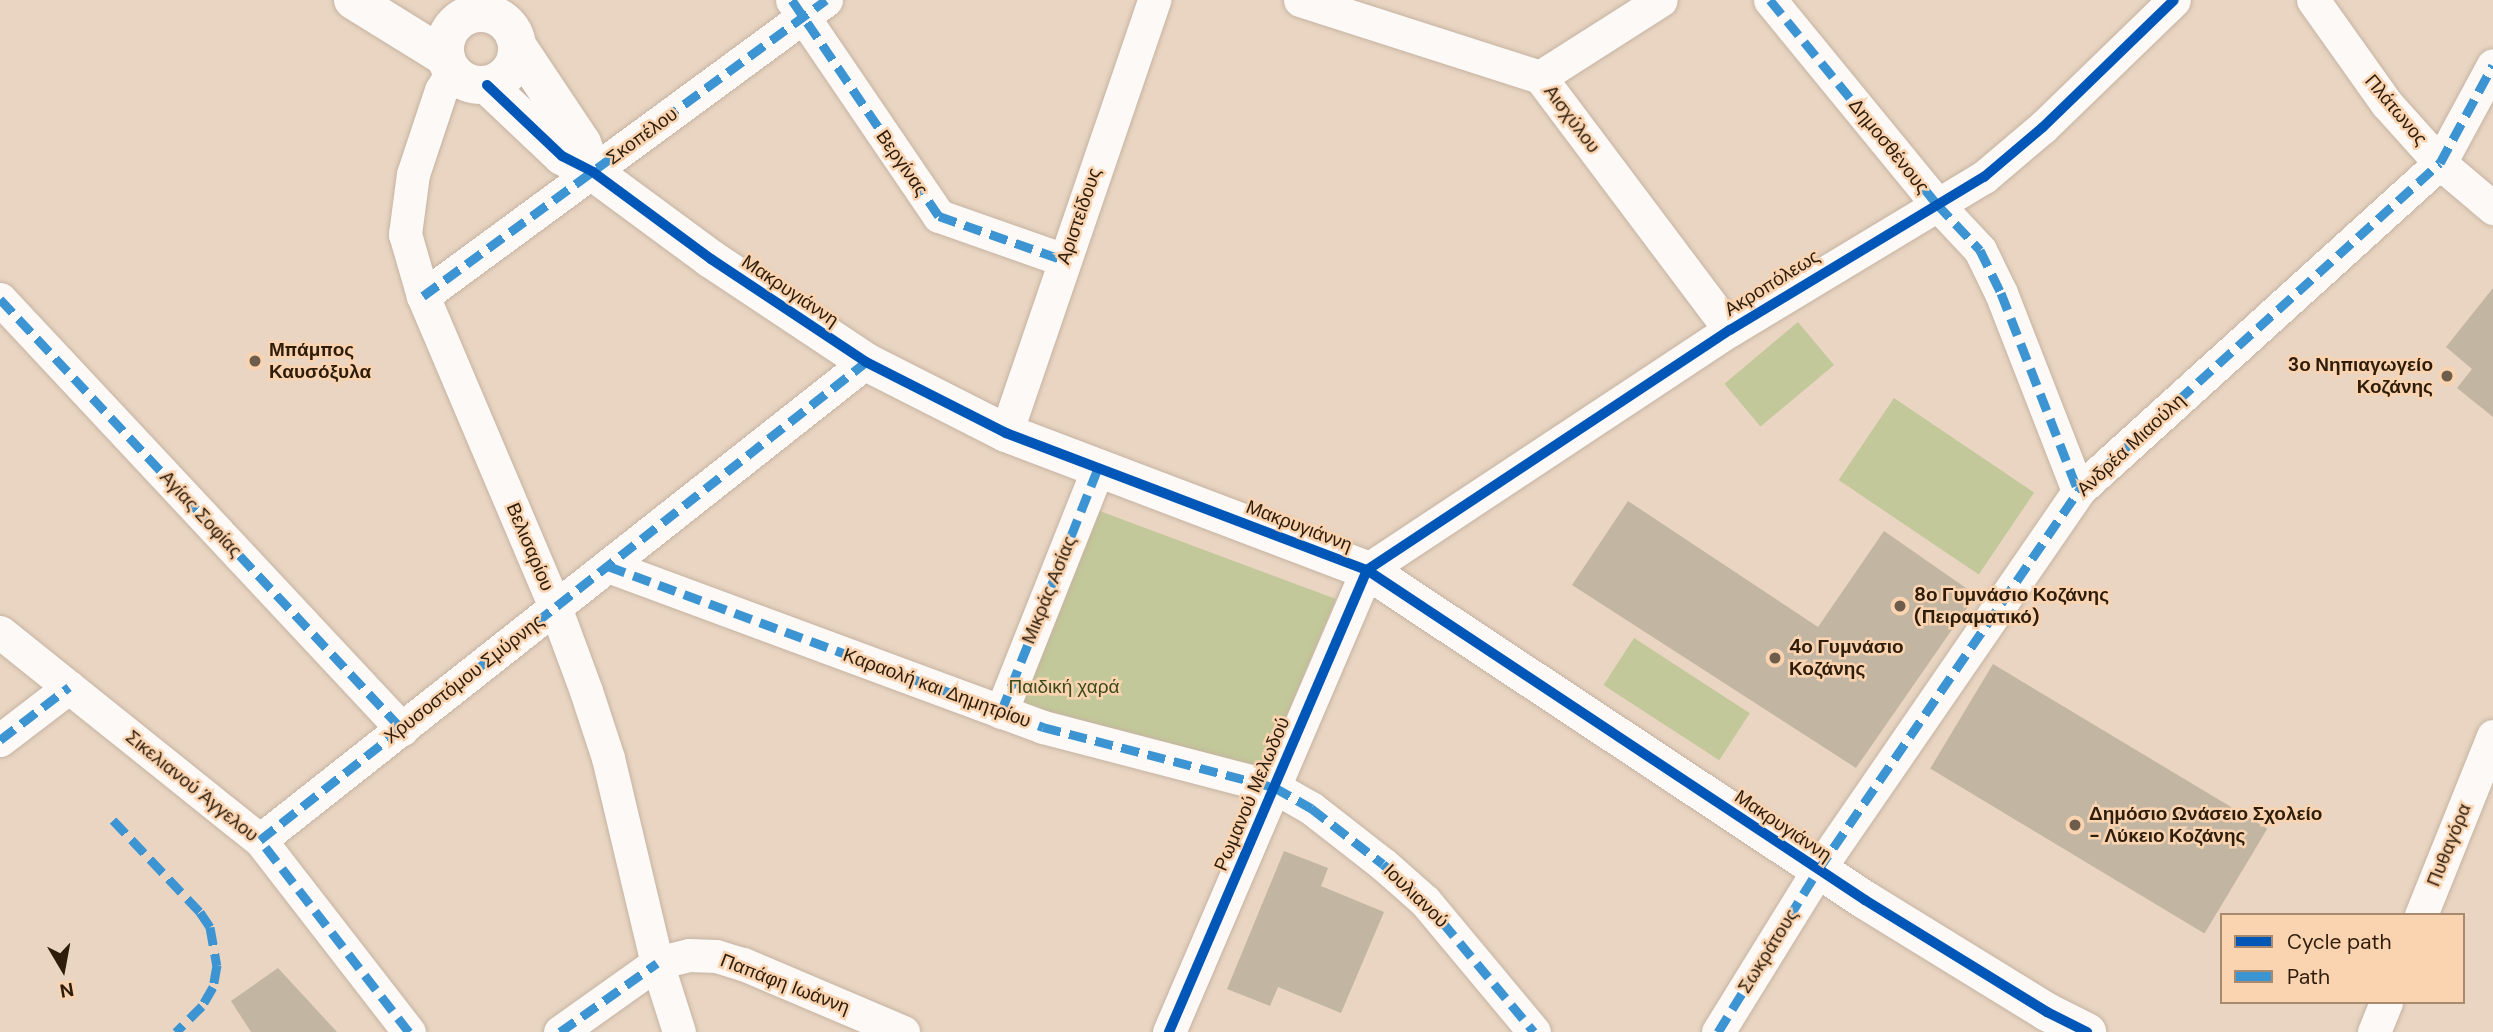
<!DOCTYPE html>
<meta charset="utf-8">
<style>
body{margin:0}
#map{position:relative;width:2493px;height:1032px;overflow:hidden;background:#e9d5c2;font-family:"DM Sans",sans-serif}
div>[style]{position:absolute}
.green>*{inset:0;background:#c2c899;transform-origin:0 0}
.building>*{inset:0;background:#c2b5a2;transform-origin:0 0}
.roads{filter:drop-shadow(0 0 2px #c5b3a2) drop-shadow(0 0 2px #c5b3a2)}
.street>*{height:33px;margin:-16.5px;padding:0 16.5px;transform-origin:16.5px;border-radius:16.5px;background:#fcf9f6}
.secondary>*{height:38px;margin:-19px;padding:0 19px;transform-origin:19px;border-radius:19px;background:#fcf9f6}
.secondary>.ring{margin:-19px;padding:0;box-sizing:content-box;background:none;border:38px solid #fcf9f6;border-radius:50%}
.quiet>*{height:9px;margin-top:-4.5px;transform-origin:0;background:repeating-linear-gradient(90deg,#3c94d2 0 18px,transparent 0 27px)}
.cycleway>*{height:10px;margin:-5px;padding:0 5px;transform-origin:5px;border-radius:5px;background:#0057b8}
.dots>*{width:19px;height:19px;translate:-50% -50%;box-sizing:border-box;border:4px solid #fad4b1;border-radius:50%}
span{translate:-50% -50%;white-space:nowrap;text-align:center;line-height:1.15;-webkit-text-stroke:5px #fad4b1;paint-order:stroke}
.street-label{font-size:19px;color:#2e1d0b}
.poi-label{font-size:19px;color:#2e1d0b;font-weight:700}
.left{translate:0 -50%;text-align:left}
.right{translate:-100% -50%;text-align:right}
.park-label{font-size:19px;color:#3a491a}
.legend{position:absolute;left:2220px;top:913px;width:245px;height:91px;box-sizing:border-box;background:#fad4b1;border:2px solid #a88b6f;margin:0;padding:9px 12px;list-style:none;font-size:21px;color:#2e1d0b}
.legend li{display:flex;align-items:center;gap:14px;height:35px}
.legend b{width:35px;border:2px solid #a88b6f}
.north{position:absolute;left:28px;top:934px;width:70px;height:70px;-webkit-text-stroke:5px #fad4b1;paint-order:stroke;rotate:170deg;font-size:19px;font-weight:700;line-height:28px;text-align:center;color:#2e1d0b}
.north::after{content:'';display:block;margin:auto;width:24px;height:32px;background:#2e1d0b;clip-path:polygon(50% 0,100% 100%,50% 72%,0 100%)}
</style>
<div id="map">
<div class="green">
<i style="left:1798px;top:322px;width:56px;height:96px;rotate:50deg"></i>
<i style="left:1894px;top:398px;width:169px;height:99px;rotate:34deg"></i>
<i style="clip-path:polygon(1097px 510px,1336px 599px,1264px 769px,1021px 704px)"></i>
<i style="left:1634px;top:638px;width:138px;height:56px;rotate:33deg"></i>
</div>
<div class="building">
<i style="clip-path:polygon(2493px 288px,2493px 417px,2457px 388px,2472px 369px,2446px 347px)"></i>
<i style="clip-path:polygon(1628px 501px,1818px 627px,1884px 531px,1976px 595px,1856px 768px,1572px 585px)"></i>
<i style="left:1993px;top:664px;width:320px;height:122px;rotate:31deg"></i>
<i style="clip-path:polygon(1284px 851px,1328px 868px,1321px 886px,1384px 912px,1341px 1013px,1278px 987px,1270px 1006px,1227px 989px)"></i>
<i style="clip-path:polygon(278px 968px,337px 1032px,251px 1032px,231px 1001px)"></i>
</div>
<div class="roads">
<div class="street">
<i style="left:792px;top:0;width:261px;rotate:55.8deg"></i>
<i style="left:939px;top:216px;width:133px;rotate:19.4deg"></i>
<i style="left:1300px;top:0;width:252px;rotate:17.8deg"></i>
<i style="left:1540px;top:77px;width:316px;rotate:53.1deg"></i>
<i style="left:1770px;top:0;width:264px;rotate:50.7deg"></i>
<i style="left:1937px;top:204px;width:63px;rotate:46.9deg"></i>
<i style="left:1980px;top:250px;width:48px;rotate:64deg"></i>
<i style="left:2001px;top:293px;width:212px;rotate:68.7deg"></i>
<i style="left:2313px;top:0;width:128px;rotate:54.6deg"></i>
<i style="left:2387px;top:104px;width:79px;rotate:48.1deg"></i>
<i style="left:2440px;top:163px;width:70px;rotate:40.3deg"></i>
<i style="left:452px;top:72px;width:21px;rotate:121deg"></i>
<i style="left:441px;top:90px;width:89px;rotate:108.4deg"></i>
<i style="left:413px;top:174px;width:61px;rotate:97.6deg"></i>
<i style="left:405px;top:234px;width:65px;rotate:73.8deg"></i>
<i style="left:423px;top:296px;width:338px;rotate:67deg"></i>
<i style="left:555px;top:607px;width:90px;rotate:69.7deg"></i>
<i style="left:586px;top:691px;width:71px;rotate:71.8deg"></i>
<i style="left:608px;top:758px;width:211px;rotate:76.6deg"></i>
<i style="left:657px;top:963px;width:72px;rotate:72.3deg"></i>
<i style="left:1540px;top:77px;width:143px;rotate:-32.5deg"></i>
<i style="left:423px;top:296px;width:500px;rotate:-36.3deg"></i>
<i style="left:0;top:299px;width:589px;rotate:46.93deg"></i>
<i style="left:1006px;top:433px;width:458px;rotate:-71.1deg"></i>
<i style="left:608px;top:566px;width:464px;rotate:20.3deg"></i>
<i style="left:1043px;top:727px;width:239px;rotate:14.6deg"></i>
<i style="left:1274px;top:787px;width:43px;rotate:29.6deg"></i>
<i style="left:1311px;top:808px;width:91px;rotate:37.9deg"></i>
<i style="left:1383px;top:864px;width:56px;rotate:41.4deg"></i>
<i style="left:1425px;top:901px;width:170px;rotate:50.2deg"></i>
<i style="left:0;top:632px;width:333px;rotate:38.7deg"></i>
<i style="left:260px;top:840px;width:243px;rotate:52.2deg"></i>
<i style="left:1001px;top:712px;width:263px;rotate:-68.3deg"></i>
<i style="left:0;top:740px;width:87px;rotate:-37.5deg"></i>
<i style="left:260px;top:840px;width:772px;rotate:-38.27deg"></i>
<i style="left:2421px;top:915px;width:193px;rotate:-68.1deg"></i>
<i style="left:560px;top:1032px;width:119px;rotate:-35.4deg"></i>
<i style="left:657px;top:963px;width:33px;rotate:-14deg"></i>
<i style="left:689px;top:955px;width:27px;rotate:2deg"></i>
<i style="left:716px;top:956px;width:28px;rotate:17deg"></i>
<i style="left:743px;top:964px;width:174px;rotate:23deg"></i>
<i style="left:1169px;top:1032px;width:503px;rotate:-66.8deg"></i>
<i style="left:1367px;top:570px;width:435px;rotate:-33.5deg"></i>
<i style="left:1730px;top:330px;width:297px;rotate:-31.1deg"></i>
<i style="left:1984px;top:177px;width:77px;rotate:-40.3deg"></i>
<i style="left:2043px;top:127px;width:182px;rotate:-44.1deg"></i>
<i style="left:1718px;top:1032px;width:190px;rotate:-58.3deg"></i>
<i style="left:1818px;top:870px;width:460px;rotate:-55.5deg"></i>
<i style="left:2078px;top:491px;width:488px;rotate:-42.2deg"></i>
<i style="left:2440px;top:163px;width:111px;rotate:-61.6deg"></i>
<i style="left:2374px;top:1032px;width:32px;rotate:-68deg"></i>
</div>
<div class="secondary">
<i style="left:353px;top:0;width:108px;rotate:31.8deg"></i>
<i class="ring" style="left:445px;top:13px;width:34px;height:34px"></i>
<i style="left:518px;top:47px;width:115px;rotate:56.3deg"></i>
<i style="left:582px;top:143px;width:29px;rotate:70deg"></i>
<i style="left:487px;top:85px;width:103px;rotate:43.4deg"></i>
<i style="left:562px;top:156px;width:35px;rotate:27deg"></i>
<i style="left:593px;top:172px;width:147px;rotate:36.4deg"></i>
<i style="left:711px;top:259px;width:186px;rotate:33.6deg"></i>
<i style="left:866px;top:362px;width:157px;rotate:26.9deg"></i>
<i style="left:1006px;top:433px;width:386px;rotate:20.8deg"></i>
<i style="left:1367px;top:570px;width:597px;rotate:33.53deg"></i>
<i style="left:1865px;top:900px;width:214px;rotate:31.6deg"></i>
<i style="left:2047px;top:1012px;width:45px;rotate:26.6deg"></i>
</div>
</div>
<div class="quiet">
<i style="left:792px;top:0;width:261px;rotate:55.8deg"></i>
<i style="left:939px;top:216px;width:133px;rotate:19.4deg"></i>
<i style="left:1770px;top:0;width:264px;rotate:50.7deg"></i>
<i style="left:1937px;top:204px;width:63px;rotate:46.9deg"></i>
<i style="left:1980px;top:250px;width:48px;rotate:64deg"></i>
<i style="left:2001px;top:293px;width:212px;rotate:68.7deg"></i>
<i style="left:423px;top:296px;width:500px;rotate:-36.3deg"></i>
<i style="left:0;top:299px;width:589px;rotate:46.93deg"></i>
<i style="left:608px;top:566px;width:464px;rotate:20.3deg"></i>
<i style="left:1043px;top:727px;width:239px;rotate:14.6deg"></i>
<i style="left:1274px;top:787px;width:43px;rotate:29.6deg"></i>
<i style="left:1311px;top:808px;width:91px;rotate:37.9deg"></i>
<i style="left:1383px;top:864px;width:56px;rotate:41.4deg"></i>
<i style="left:1425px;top:901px;width:170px;rotate:50.2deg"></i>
<i style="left:1001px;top:712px;width:263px;rotate:-68.3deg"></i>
<i style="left:0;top:740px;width:87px;rotate:-37.5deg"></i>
<i style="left:113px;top:820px;width:127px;rotate:46.6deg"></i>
<i style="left:200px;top:912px;width:18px;rotate:56deg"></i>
<i style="left:210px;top:927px;width:39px;rotate:80deg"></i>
<i style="left:217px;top:965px;width:22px;rotate:100deg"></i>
<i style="left:213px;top:987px;width:22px;rotate:120deg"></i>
<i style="left:202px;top:1006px;width:37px;rotate:135deg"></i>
<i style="left:409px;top:1032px;width:243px;rotate:-127.8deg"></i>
<i style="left:260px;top:840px;width:772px;rotate:-38.27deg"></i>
<i style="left:560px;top:1032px;width:119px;rotate:-35.4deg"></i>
<i style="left:1718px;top:1032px;width:190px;rotate:-58.3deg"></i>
<i style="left:1818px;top:870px;width:460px;rotate:-55.5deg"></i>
<i style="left:2078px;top:491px;width:488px;rotate:-42.2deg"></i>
<i style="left:2440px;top:163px;width:111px;rotate:-61.6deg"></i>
</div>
<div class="cycleway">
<i style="left:487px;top:85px;width:103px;rotate:43.4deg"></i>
<i style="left:562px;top:156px;width:35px;rotate:27deg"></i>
<i style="left:593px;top:172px;width:147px;rotate:36.4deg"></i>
<i style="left:711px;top:259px;width:186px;rotate:33.6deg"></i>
<i style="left:866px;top:362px;width:157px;rotate:26.9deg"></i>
<i style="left:1006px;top:433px;width:386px;rotate:20.8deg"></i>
<i style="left:1367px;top:570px;width:597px;rotate:33.53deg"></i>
<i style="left:1865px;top:900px;width:214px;rotate:31.6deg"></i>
<i style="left:2047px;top:1012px;width:45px;rotate:26.6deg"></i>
<i style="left:1169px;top:1032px;width:503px;rotate:-66.8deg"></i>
<i style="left:1367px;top:570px;width:435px;rotate:-33.5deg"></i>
<i style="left:1730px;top:330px;width:297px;rotate:-31.1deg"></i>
<i style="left:1984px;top:177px;width:77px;rotate:-40.3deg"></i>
<i style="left:2043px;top:127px;width:182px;rotate:-44.1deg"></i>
</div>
<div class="dots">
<i style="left:255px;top:361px;background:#6f5d4b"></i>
<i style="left:2447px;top:376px;background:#6f5d4b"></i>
<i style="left:1900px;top:606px;background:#6f5d4b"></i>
<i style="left:1775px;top:658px;background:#6f5d4b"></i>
<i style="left:2075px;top:825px;background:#6f5d4b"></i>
</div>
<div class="street-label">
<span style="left:2396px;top:110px;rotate:50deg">Πλάτωνος</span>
<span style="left:1572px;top:119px;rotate:53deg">Αισχύλου</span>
<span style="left:642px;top:136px;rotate:-36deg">Σκοπέλου</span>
<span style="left:1889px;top:146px;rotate:51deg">Δημοσθένους</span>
<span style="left:902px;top:163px;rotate:55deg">Βεργίνας</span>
<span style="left:1079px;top:216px;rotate:-71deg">Αριστείδους</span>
<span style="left:1772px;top:283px;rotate:-32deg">Ακροπόλεως</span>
<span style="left:790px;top:291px;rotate:34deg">Μακρυγιάννη</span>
<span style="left:2131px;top:445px;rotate:-43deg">Ανδρέα Μιαούλη</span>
<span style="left:201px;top:514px;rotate:47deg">Αγίας Σοφίας</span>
<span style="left:1299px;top:526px;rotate:21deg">Μακρυγιάννη</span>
<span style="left:530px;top:547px;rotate:67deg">Βελισαρίου</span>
<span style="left:1049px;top:590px;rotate:-68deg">Μικράς Ασίας</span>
<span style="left:464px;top:679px;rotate:-38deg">Χρυσοστόμου Σμύρνης</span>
<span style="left:937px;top:688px;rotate:20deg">Καραολή και Δημητρίου</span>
<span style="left:192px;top:786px;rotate:39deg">Σικελιανού Άγγελου</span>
<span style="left:1252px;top:794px;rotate:-67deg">Ρωμανού Μελωδού</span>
<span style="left:1783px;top:826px;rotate:34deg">Μακρυγιάννη</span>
<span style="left:2449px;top:845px;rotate:-68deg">Πυθαγόρα</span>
<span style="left:1416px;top:896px;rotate:44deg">Ιουλιανού</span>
<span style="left:1768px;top:951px;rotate:-58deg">Σωκράτους</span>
<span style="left:785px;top:984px;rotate:21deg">Παπάφη Ιωάννη</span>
</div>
<div class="poi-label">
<span class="left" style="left:269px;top:361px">Μπάμπος<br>Καυσόξυλα</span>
<span class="right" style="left:2433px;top:376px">3ο Νηπιαγωγείο<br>Κοζάνης</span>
<span class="left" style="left:1914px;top:606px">8ο Γυμνάσιο Κοζάνης<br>(Πειραματικό)</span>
<span class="left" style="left:1789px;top:658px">4ο Γυμνάσιο<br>Κοζάνης</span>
<span class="left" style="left:2089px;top:825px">Δημόσιο Ωνάσειο Σχολείο<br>- Λύκειο Κοζάνης</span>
</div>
<div class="park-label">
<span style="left:1064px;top:687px">Παιδική χαρά</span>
</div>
<ul class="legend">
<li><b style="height:9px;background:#0057b8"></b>Cycle path</li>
<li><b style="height:9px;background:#3c94d2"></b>Path</li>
</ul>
<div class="north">N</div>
</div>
